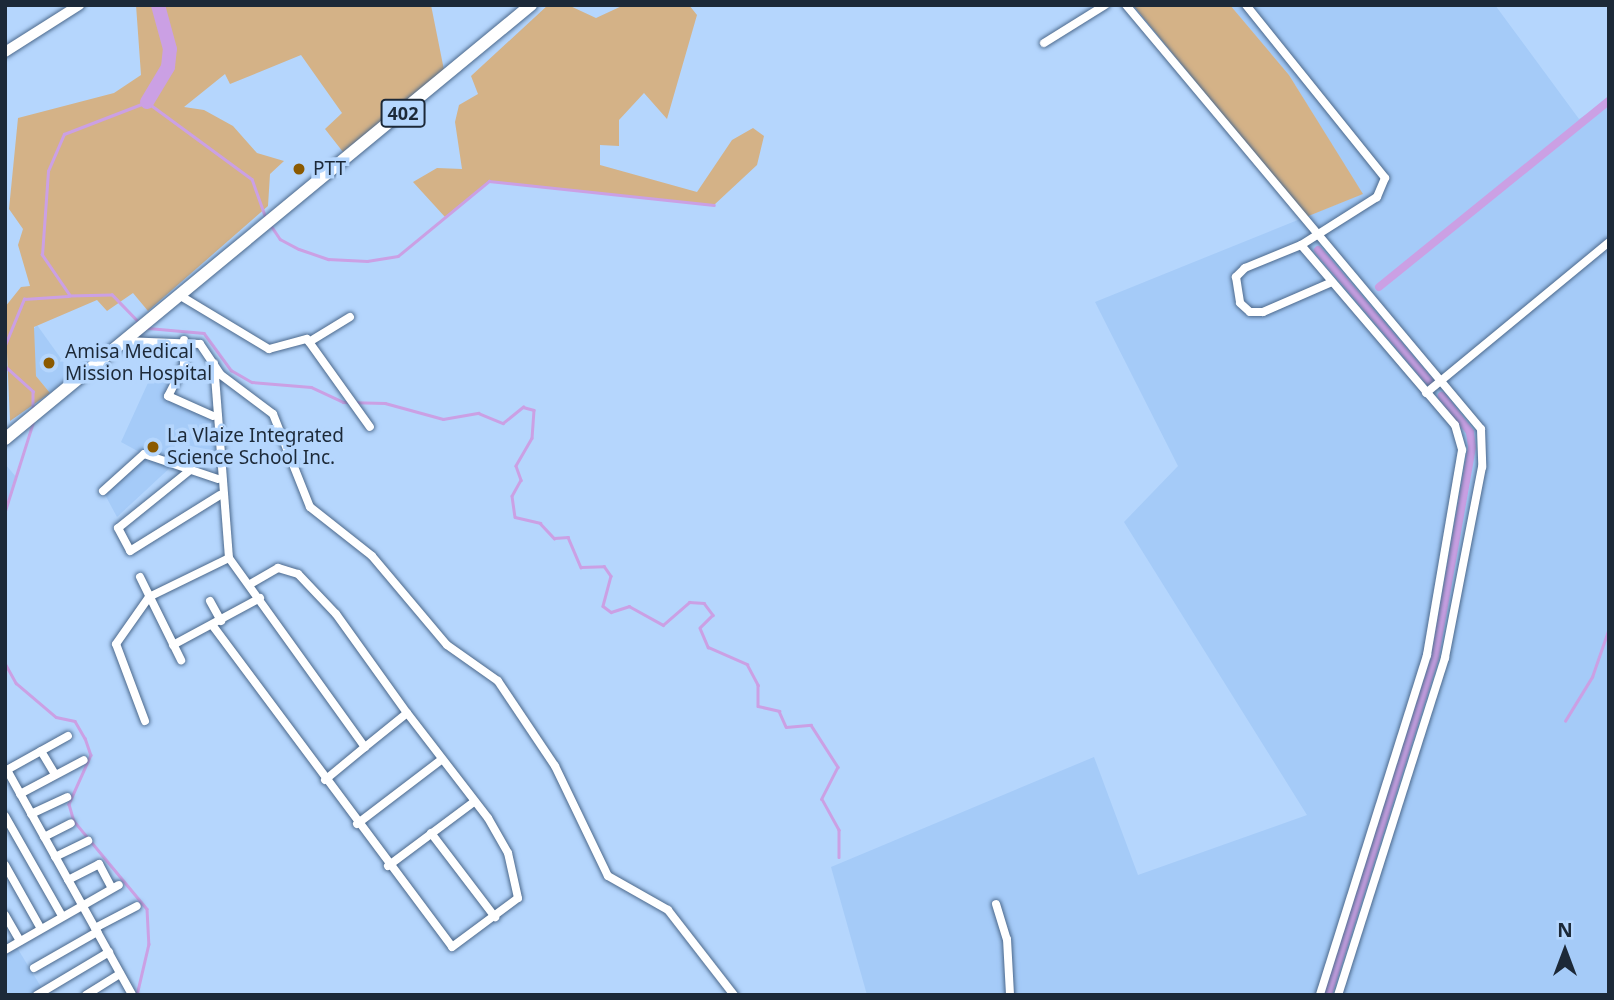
<!DOCTYPE html>
<style>
body{margin:0}
#map{position:relative;width:1614px;height:1000px;overflow:hidden;background:#b5d6fd;font-family:"Noto Sans",sans-serif}
div>[style]{position:absolute}
.built>*{inset:0;background:#a5cbf8}
.green>*{inset:0;background:#d4b287}
.stream>*{height:2.5px;margin:-1.25px;padding:0 1.25px;transform-origin:1.25px;border-radius:1.25px;background:#cba0e4}
.canal>*{height:8px;margin:-4px;padding:0 4px;transform-origin:4px;border-radius:4px;background:#cba0e4}
.river>*{height:14px;margin:-7px;padding:0 7px;transform-origin:7px;border-radius:7px;background:#cba0e4}
.roads{filter:drop-shadow(0 0 2px #4c698c) drop-shadow(0 0 2px #4c698c)}
.street>*{height:8px;margin:-4px;padding:0 4px;transform-origin:4px;border-radius:4px;background:#fff}
.secondary>*{height:10px;margin:-5px;padding:0 5px;transform-origin:5px;border-radius:5px;background:#fff}
.primary>*{height:12px;margin:-6px;padding:0 6px;transform-origin:6px;border-radius:6px;background:#fff}
.dots>*{width:19px;height:19px;translate:-50% -50%;box-sizing:border-box;border:4px solid #b5d6fd;border-radius:50%}
span{translate:-50% -50%;white-space:nowrap;text-align:center;line-height:1.15;-webkit-text-stroke:7px #b5d6fd;paint-order:stroke}
.shield-label span{padding:2px 5px;background:#b5d6fd;border:2px solid;border-radius:5px;-webkit-text-stroke-width:0}
.shield-label{font-size:18px;color:#1c2938;font-weight:700}
.poi-label{font-size:19px;color:#1c2938}
.left{translate:0 -50%;text-align:left}
.frame{position:absolute;inset:0;border:7px solid #1c2938;pointer-events:none}
.north{position:absolute;left:1530px;top:916px;width:70px;height:70px;-webkit-text-stroke:5px #b5d6fd;paint-order:stroke;rotate:0deg;font-size:19px;font-weight:700;line-height:28px;text-align:center;color:#1c2938}
.north::after{content:'';display:block;margin:auto;width:24px;height:32px;background:#1c2938;clip-path:polygon(50% 0,100% 100%,50% 72%,0 100%)}
</style>
<div id="map">
<div class="built">
<i style="clip-path:polygon(1230px 5px,1495px 5px,1579px 119px,1609px 101px,1609px 995px,867px 995px,831px 867px,1094px 757px,1138px 875px,1307px 815px,1124px 522px,1178px 466px,1095px 302px,1362px 194px,1289px 75px)"></i>
<i style="clip-path:polygon(37px 325px,72px 374px,50px 393px,36px 376px,30px 333px)"></i>
<i style="clip-path:polygon(152px 374px,173px 385px,168px 395px,213px 416px,216px 451px,175px 443px,173px 465px,117px 517px,103px 491px,143px 454px,121px 442px)"></i>
<i style="clip-path:polygon(5px 464px,17px 478px,5px 511px)"></i>
<i style="clip-path:polygon(16px 946px,43px 990px,34px 995px,5px 995px,5px 953px)"></i>
</div>
<div class="green">
<i style="clip-path:polygon(136px 5px,431px 5px,444px 70px,343px 152px,325px 129px,342px 113px,301px 55px,230px 84px,225px 74px,184px 107px,204px 110px,233px 126px,257px 153px,284px 161px,270px 174px,268px 206px,148px 311px,133px 293px,107px 311px,97px 300px,34px 327px,36px 376px,50px 393px,10px 421px,5px 307px,21px 287px,30px 286px,18px 245px,23px 229px,9px 209px,18px 118px,114px 93px,141px 75px)"></i>
<i style="clip-path:polygon(548px 5px,568px 5px,596px 18px,624px 5px,689px 5px,697px 15px,667px 119px,644px 93px,619px 120px,619px 146px,600px 145px,600px 165px,697px 192px,732px 140px,753px 128px,764px 136px,757px 165px,714px 205px,489px 181px,445px 217px,413px 182px,437px 168px,462px 169px,455px 122px,459px 105px,478px 94px,471px 76px)"></i>
<i style="clip-path:polygon(1133px 5px,1230px 5px,1289px 75px,1363px 194px,1306px 217px)"></i>
</div>
<div class="stream">
<i style="left:270px;top:224px;width:18px;rotate:56deg"></i>
<i style="left:280px;top:239px;width:21px;rotate:28deg"></i>
<i style="left:299px;top:249px;width:31px;rotate:19deg"></i>
<i style="left:328px;top:259px;width:39px;rotate:3deg"></i>
<i style="left:367px;top:261px;width:31px;rotate:-9deg"></i>
<i style="left:398px;top:256px;width:118px;rotate:-39.5deg"></i>
<i style="left:489px;top:181px;width:226px;rotate:6.1deg"></i>
<i style="left:139px;top:323px;width:39px;rotate:-134deg"></i>
<i style="left:112px;top:295px;width:42px;rotate:178.6deg"></i>
<i style="left:70px;top:296px;width:50px;rotate:-124.3deg"></i>
<i style="left:42px;top:255px;width:84px;rotate:-85.9deg"></i>
<i style="left:48px;top:171px;width:40px;rotate:-66.6deg"></i>
<i style="left:64px;top:134px;width:89px;rotate:-21.1deg"></i>
<i style="left:147px;top:102px;width:130px;rotate:36.3deg"></i>
<i style="left:252px;top:179px;width:41px;rotate:70.3deg"></i>
<i style="left:148px;top:328px;width:56px;rotate:5.1deg"></i>
<i style="left:204px;top:333px;width:46px;rotate:53.9deg"></i>
<i style="left:231px;top:370px;width:24px;rotate:30deg"></i>
<i style="left:252px;top:382px;width:59px;rotate:4.8deg"></i>
<i style="left:311px;top:387px;width:35px;rotate:25deg"></i>
<i style="left:343px;top:402px;width:42px;rotate:1.4deg"></i>
<i style="left:385px;top:403px;width:60px;rotate:15.4deg"></i>
<i style="left:443px;top:419px;width:36px;rotate:-10deg"></i>
<i style="left:478px;top:413px;width:27px;rotate:22deg"></i>
<i style="left:503px;top:423px;width:26px;rotate:-39deg"></i>
<i style="left:523px;top:407px;width:11px;rotate:15deg"></i>
<i style="left:534px;top:410px;width:28px;rotate:94deg"></i>
<i style="left:532px;top:438px;width:32px;rotate:120deg"></i>
<i style="left:516px;top:466px;width:15px;rotate:70deg"></i>
<i style="left:521px;top:480px;width:18px;rotate:119deg"></i>
<i style="left:512px;top:496px;width:21px;rotate:82deg"></i>
<i style="left:515px;top:517px;width:26px;rotate:13deg"></i>
<i style="left:540px;top:523px;width:21px;rotate:47deg"></i>
<i style="left:554px;top:538px;width:14px;rotate:-4deg"></i>
<i style="left:568px;top:537px;width:33px;rotate:67deg"></i>
<i style="left:581px;top:567px;width:23px;rotate:-2deg"></i>
<i style="left:604px;top:566px;width:12px;rotate:55deg"></i>
<i style="left:611px;top:576px;width:31px;rotate:105deg"></i>
<i style="left:603px;top:606px;width:10px;rotate:37deg"></i>
<i style="left:611px;top:612px;width:19px;rotate:-18deg"></i>
<i style="left:629px;top:606px;width:39px;rotate:29deg"></i>
<i style="left:663px;top:625px;width:35px;rotate:-41deg"></i>
<i style="left:689px;top:602px;width:15px;rotate:4deg"></i>
<i style="left:704px;top:603px;width:15px;rotate:53deg"></i>
<i style="left:713px;top:615px;width:18px;rotate:135deg"></i>
<i style="left:700px;top:628px;width:21px;rotate:67deg"></i>
<i style="left:708px;top:647px;width:43px;rotate:23.6deg"></i>
<i style="left:747px;top:664px;width:24px;rotate:62deg"></i>
<i style="left:758px;top:685px;width:21px;rotate:90deg"></i>
<i style="left:758px;top:706px;width:22px;rotate:13deg"></i>
<i style="left:779px;top:711px;width:17px;rotate:66deg"></i>
<i style="left:786px;top:727px;width:25px;rotate:-5deg"></i>
<i style="left:811px;top:725px;width:50px;rotate:57.3deg"></i>
<i style="left:838px;top:767px;width:36px;rotate:117deg"></i>
<i style="left:822px;top:799px;width:35px;rotate:61deg"></i>
<i style="left:839px;top:830px;width:27px;rotate:90deg"></i>
<i style="left:5px;top:345px;width:50px;rotate:-67.6deg"></i>
<i style="left:24px;top:299px;width:44px;rotate:-3.9deg"></i>
<i style="left:5px;top:366px;width:38px;rotate:42deg"></i>
<i style="left:33px;top:391px;width:17px;rotate:90deg"></i>
<i style="left:5px;top:511px;width:93px;rotate:-72.5deg"></i>
<i style="left:5px;top:663px;width:23px;rotate:61deg"></i>
<i style="left:16px;top:683px;width:52px;rotate:40.4deg"></i>
<i style="left:56px;top:717px;width:19px;rotate:12deg"></i>
<i style="left:75px;top:721px;width:20px;rotate:60deg"></i>
<i style="left:85px;top:738px;width:18px;rotate:71deg"></i>
<i style="left:91px;top:755px;width:54px;rotate:114.2deg"></i>
<i style="left:69px;top:804px;width:18px;rotate:74deg"></i>
<i style="left:74px;top:821px;width:114px;rotate:50.3deg"></i>
<i style="left:147px;top:909px;width:35px;rotate:87deg"></i>
<i style="left:149px;top:944px;width:52px;rotate:103.2deg"></i>
<i style="left:1565px;top:721px;width:52px;rotate:-58.5deg"></i>
<i style="left:1592px;top:677px;width:52px;rotate:-70.9deg"></i>
</div>
<div class="canal">
<i style="left:1318px;top:250px;width:173px;rotate:49.7deg"></i>
<i style="left:1379px;top:287px;width:296px;rotate:-39deg"></i>
<i style="left:1328px;top:995px;width:355px;rotate:-72.4deg"></i>
<i style="left:1435px;top:657px;width:213px;rotate:-80deg"></i>
<i style="left:1472px;top:447px;width:15px;rotate:-98deg"></i>
<i style="left:1470px;top:432px;width:46px;rotate:-127.9deg"></i>
</div>
<div class="river">
<i style="left:147px;top:102px;width:41px;rotate:-59deg"></i>
<i style="left:168px;top:67px;width:18px;rotate:-84deg"></i>
<i style="left:170px;top:49px;width:46px;rotate:-105.3deg"></i>
</div>
<div class="roads">
<div class="street">
<i style="left:1126px;top:5px;width:553px;rotate:50.06deg"></i>
<i style="left:1481px;top:429px;width:38px;rotate:88deg"></i>
<i style="left:1482px;top:467px;width:195px;rotate:101deg"></i>
<i style="left:1445px;top:658px;width:354px;rotate:107.6deg"></i>
<i style="left:1246px;top:5px;width:222px;rotate:51.2deg"></i>
<i style="left:1385px;top:178px;width:21px;rotate:113deg"></i>
<i style="left:1377px;top:197px;width:90px;rotate:147.7deg"></i>
<i style="left:1301px;top:245px;width:61px;rotate:157.7deg"></i>
<i style="left:1245px;top:268px;width:13px;rotate:135deg"></i>
<i style="left:1236px;top:277px;width:26px;rotate:81deg"></i>
<i style="left:1240px;top:303px;width:13px;rotate:42deg"></i>
<i style="left:1250px;top:312px;width:13px"></i>
<i style="left:1263px;top:312px;width:75px;rotate:-23.5deg"></i>
<i style="left:1044px;top:43px;width:72px;rotate:-31.9deg"></i>
<i style="left:1301px;top:245px;width:237px;rotate:49.5deg"></i>
<i style="left:1455px;top:425px;width:26px;rotate:74deg"></i>
<i style="left:1462px;top:450px;width:208px;rotate:99.7deg"></i>
<i style="left:1427px;top:655px;width:356px;rotate:107.5deg"></i>
<i style="left:179px;top:295px;width:105px;rotate:31deg"></i>
<i style="left:269px;top:349px;width:39px;rotate:-15deg"></i>
<i style="left:307px;top:339px;width:108px;rotate:54.4deg"></i>
<i style="left:184px;top:340px;width:25px;rotate:90deg"></i>
<i style="left:184px;top:365px;width:35px;rotate:117deg"></i>
<i style="left:168px;top:396px;width:49px;rotate:24deg"></i>
<i style="left:123px;top:341px;width:77px;rotate:2.2deg"></i>
<i style="left:200px;top:344px;width:37px;rotate:56deg"></i>
<i style="left:221px;top:375px;width:65px;rotate:36.9deg"></i>
<i style="left:273px;top:414px;width:100px;rotate:68.3deg"></i>
<i style="left:310px;top:507px;width:79px;rotate:38.3deg"></i>
<i style="left:372px;top:556px;width:116px;rotate:49.9deg"></i>
<i style="left:447px;top:645px;width:62px;rotate:35.2deg"></i>
<i style="left:498px;top:681px;width:102px;rotate:56.2deg"></i>
<i style="left:555px;top:766px;width:122px;rotate:64.3deg"></i>
<i style="left:608px;top:876px;width:69px;rotate:29.5deg"></i>
<i style="left:668px;top:910px;width:108px;rotate:52.2deg"></i>
<i style="left:309px;top:342px;width:48px;rotate:-31.4deg"></i>
<i style="left:1426px;top:393px;width:237px;rotate:-39.5deg"></i>
<i style="left:189px;top:471px;width:91px;rotate:141.2deg"></i>
<i style="left:118px;top:528px;width:26px;rotate:62deg"></i>
<i style="left:130px;top:551px;width:106px;rotate:-31.9deg"></i>
<i style="left:103px;top:491px;width:55px;rotate:-42.1deg"></i>
<i style="left:144px;top:454px;width:78px;rotate:18.7deg"></i>
<i style="left:229px;top:558px;width:233px;rotate:54.3deg"></i>
<i style="left:365px;top:747px;width:54px;rotate:-39deg"></i>
<i style="left:407px;top:713px;width:122px;rotate:-125.6deg"></i>
<i style="left:336px;top:614px;width:55px;rotate:-133.5deg"></i>
<i style="left:298px;top:574px;width:21px;rotate:-163deg"></i>
<i style="left:278px;top:568px;width:32px;rotate:150deg"></i>
<i style="left:140px;top:577px;width:93px;rotate:63.7deg"></i>
<i style="left:210px;top:601px;width:23px;rotate:61deg"></i>
<i style="left:213px;top:626px;width:400px;rotate:53.3deg"></i>
<i style="left:452px;top:947px;width:82px;rotate:-36.6deg"></i>
<i style="left:518px;top:898px;width:46px;rotate:-102.5deg"></i>
<i style="left:508px;top:853px;width:40px;rotate:-119.7deg"></i>
<i style="left:488px;top:818px;width:133px;rotate:-127.6deg"></i>
<i style="left:173px;top:645px;width:99px;rotate:-28.4deg"></i>
<i style="left:145px;top:721px;width:82px;rotate:-110.6deg"></i>
<i style="left:116px;top:644px;width:57px;rotate:-54.9deg"></i>
<i style="left:149px;top:597px;width:89px;rotate:-26deg"></i>
<i style="left:229px;top:558px;width:195px;rotate:-94.4deg"></i>
<i style="left:41px;top:751px;width:27px;rotate:59deg"></i>
<i style="left:7px;top:770px;width:257px;rotate:60.9deg"></i>
<i style="left:5px;top:771px;width:72px;rotate:-29.1deg"></i>
<i style="left:325px;top:780px;width:52px;rotate:-39.5deg"></i>
<i style="left:20px;top:794px;width:72px;rotate:-28deg"></i>
<i style="left:31px;top:814px;width:40px;rotate:-25deg"></i>
<i style="left:5px;top:816px;width:115px;rotate:60.3deg"></i>
<i style="left:357px;top:824px;width:106px;rotate:-37.3deg"></i>
<i style="left:431px;top:833px;width:106px;rotate:52.7deg"></i>
<i style="left:44px;top:837px;width:30px;rotate:-27deg"></i>
<i style="left:55px;top:857px;width:37px;rotate:-26deg"></i>
<i style="left:5px;top:865px;width:73px;rotate:60.6deg"></i>
<i style="left:388px;top:866px;width:107px;rotate:-36.7deg"></i>
<i style="left:68px;top:880px;width:35px;rotate:-27deg"></i>
<i style="left:99px;top:864px;width:27px;rotate:62deg"></i>
<i style="left:996px;top:904px;width:37px;rotate:73deg"></i>
<i style="left:1007px;top:939px;width:56px;rotate:86.9deg"></i>
<i style="left:5px;top:915px;width:30px;rotate:60deg"></i>
<i style="left:95px;top:928px;width:47px;rotate:-27.6deg"></i>
<i style="left:5px;top:950px;width:131px;rotate:-29.7deg"></i>
<i style="left:34px;top:968px;width:73px;rotate:-29.7deg"></i>
<i style="left:37px;top:995px;width:84px;rotate:-30.8deg"></i>
<i style="left:86px;top:995px;width:40px;rotate:-32deg"></i>
</div>
<div class="secondary">
<i style="left:5px;top:52px;width:88px;rotate:-32.4deg"></i>
</div>
<div class="primary">
<i style="left:5px;top:439px;width:682px;rotate:-39.53deg"></i>
</div>
</div>
<div class="dots">
<i style="left:299px;top:169px;background:#8b5a01"></i>
<i style="left:49px;top:363px;background:#8b5a01"></i>
<i style="left:153px;top:447px;background:#8b5a01"></i>
</div>
<div class="shield-label">
<span style="left:403px;top:113px">402</span>
</div>
<div class="poi-label">
<span class="left" style="left:313px;top:169px">PTT</span>
<span class="left" style="left:65px;top:363px">Amisa Medical<br>Mission Hospital</span>
<span class="left" style="left:167px;top:447px">La Vlaize Integrated<br>Science School Inc.</span>
</div>
<div class="frame"></div>
<div class="north">N</div>
</div>
